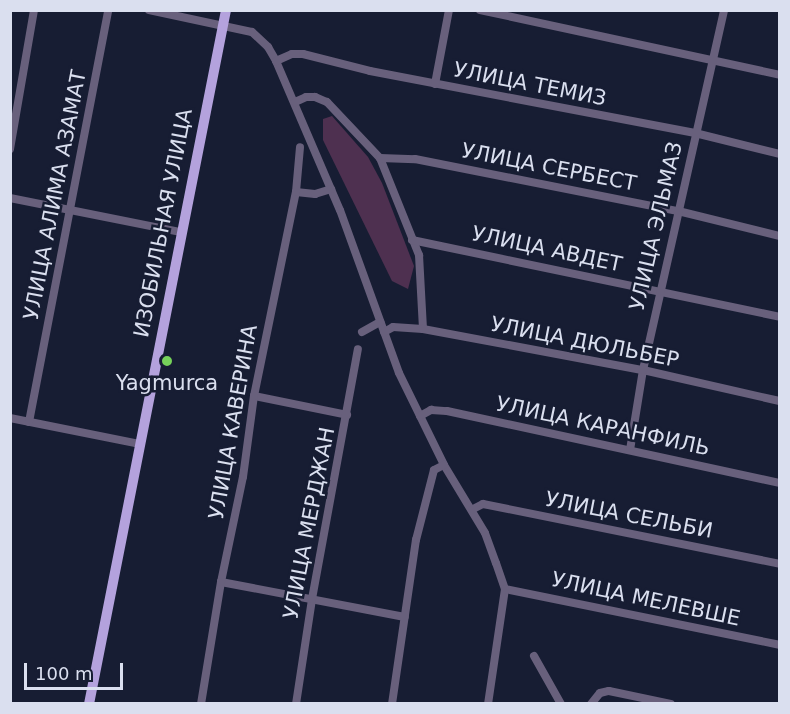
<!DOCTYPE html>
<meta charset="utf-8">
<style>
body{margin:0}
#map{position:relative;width:790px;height:714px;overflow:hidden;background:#171d33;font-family:"DejaVu Sans",sans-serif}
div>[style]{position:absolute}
.green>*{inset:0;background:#4e3050}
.minor>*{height:8px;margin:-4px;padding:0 4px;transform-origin:4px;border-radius:4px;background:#68607c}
.major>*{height:10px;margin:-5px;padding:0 5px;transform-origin:5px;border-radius:5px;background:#b4a2dd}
.dots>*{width:16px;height:16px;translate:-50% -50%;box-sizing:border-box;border:3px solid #171d33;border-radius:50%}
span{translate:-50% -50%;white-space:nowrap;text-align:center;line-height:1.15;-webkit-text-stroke:5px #171d33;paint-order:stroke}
.street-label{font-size:21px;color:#dadfef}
.poi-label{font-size:21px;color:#dadfef}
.frame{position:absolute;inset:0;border:12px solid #dadfef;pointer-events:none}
.scale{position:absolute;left:24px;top:663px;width:99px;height:27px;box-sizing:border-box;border:3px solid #dadfef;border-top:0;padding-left:8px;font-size:18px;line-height:21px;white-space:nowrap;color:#dadfef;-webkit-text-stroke:4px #171d33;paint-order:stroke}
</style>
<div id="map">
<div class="green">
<i style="clip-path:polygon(332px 116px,368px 157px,382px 183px,414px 266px,408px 289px,392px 281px,323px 140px,323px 119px)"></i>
</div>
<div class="minor">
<i style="left:149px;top:10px;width:105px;rotate:12.1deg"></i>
<i style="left:252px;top:32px;width:22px;rotate:43deg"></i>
<i style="left:268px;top:47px;width:16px;rotate:60deg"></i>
<i style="left:276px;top:61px;width:162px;rotate:66.8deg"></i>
<i style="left:340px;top:210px;width:173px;rotate:70.1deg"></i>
<i style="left:399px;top:373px;width:102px;rotate:63.9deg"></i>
<i style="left:444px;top:465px;width:79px;rotate:58.9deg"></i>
<i style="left:485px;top:533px;width:32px;rotate:70deg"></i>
<i style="left:496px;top:563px;width:28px;rotate:71deg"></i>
<i style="left:505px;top:589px;width:116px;rotate:98.4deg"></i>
<i style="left:480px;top:10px;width:307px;rotate:12.2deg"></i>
<i style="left:276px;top:61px;width:17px;rotate:-24deg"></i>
<i style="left:292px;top:54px;width:11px"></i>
<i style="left:303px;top:54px;width:69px;rotate:14.2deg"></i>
<i style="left:370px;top:71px;width:331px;rotate:10.8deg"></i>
<i style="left:695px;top:133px;width:88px;rotate:13.9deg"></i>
<i style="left:435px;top:84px;width:75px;rotate:-79.3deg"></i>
<i style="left:295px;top:102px;width:12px;rotate:-24deg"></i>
<i style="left:306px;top:97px;width:9px"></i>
<i style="left:315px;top:97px;width:13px;rotate:23deg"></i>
<i style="left:327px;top:102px;width:77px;rotate:46.6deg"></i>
<i style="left:380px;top:158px;width:105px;rotate:68.1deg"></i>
<i style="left:419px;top:255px;width:74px;rotate:86.9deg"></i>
<i style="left:10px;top:149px;width:141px;rotate:-80.2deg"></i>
<i style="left:380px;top:158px;width:35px;rotate:2deg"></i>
<i style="left:415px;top:159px;width:268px;rotate:11.2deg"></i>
<i style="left:678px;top:211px;width:105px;rotate:13.8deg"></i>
<i style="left:296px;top:192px;width:19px;rotate:6deg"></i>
<i style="left:315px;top:194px;width:17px;rotate:-17deg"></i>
<i style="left:10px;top:198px;width:173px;rotate:11.3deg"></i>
<i style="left:412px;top:240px;width:376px;rotate:11.8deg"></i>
<i style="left:362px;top:332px;width:21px;rotate:-29deg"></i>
<i style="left:384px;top:332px;width:10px;rotate:-29deg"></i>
<i style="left:393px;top:327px;width:30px;rotate:4deg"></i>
<i style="left:423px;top:329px;width:224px;rotate:10.6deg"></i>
<i style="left:643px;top:370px;width:140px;rotate:12.8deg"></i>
<i style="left:254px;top:396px;width:95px;rotate:11.5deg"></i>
<i style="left:420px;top:416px;width:13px;rotate:-29deg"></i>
<i style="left:431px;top:410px;width:16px;rotate:4deg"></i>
<i style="left:447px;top:411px;width:341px;rotate:12.2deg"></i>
<i style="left:10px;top:418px;width:133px;rotate:11.3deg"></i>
<i style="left:29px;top:422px;width:420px;rotate:-79.1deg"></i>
<i style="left:630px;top:450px;width:81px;rotate:-80.8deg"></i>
<i style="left:643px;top:370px;width:369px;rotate:-77.3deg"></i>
<i style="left:473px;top:509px;width:11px;rotate:-27deg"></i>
<i style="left:483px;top:504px;width:303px;rotate:11.4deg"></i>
<i style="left:221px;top:582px;width:187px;rotate:10.8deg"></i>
<i style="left:505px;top:589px;width:281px;rotate:11.5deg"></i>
<i style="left:534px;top:656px;width:55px;rotate:60.6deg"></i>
<i style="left:201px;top:704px;width:124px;rotate:-80.7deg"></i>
<i style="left:221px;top:582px;width:107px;rotate:-78.2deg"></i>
<i style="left:243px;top:477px;width:82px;rotate:-82.3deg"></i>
<i style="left:254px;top:396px;width:208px;rotate:-78.4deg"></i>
<i style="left:296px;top:192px;width:45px;rotate:-84.9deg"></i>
<i style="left:296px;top:704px;width:106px;rotate:-81.3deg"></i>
<i style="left:312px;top:599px;width:254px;rotate:-79.6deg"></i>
<i style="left:392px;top:704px;width:166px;rotate:-81.7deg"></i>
<i style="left:416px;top:540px;width:72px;rotate:-75.6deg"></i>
<i style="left:434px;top:470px;width:11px;rotate:-27deg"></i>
<i style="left:591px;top:704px;width:14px;rotate:-51deg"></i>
<i style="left:600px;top:693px;width:9px;rotate:-13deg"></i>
<i style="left:609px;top:691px;width:63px;rotate:11.8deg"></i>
</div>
<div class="major">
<i style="left:89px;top:704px;width:707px;rotate:-78.83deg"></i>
</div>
<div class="dots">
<i style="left:167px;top:361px;background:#76d25a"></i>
</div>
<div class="street-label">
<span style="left:530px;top:84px;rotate:11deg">УЛИЦА ТЕМИЗ</span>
<span style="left:549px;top:167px;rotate:11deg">УЛИЦА СЕРБЕСТ</span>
<span style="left:55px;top:195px;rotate:-79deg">УЛИЦА АЛИМА АЗАМАТ</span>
<span style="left:163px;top:223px;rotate:-79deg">ИЗОБИЛЬНАЯ УЛИЦА</span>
<span style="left:656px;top:226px;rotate:-77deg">УЛИЦА ЭЛЬМАЗ</span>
<span style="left:547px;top:249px;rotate:12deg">УЛИЦА АВДЕТ</span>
<span style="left:585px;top:342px;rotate:11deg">УЛИЦА ДЮЛЬБЕР</span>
<span style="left:233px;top:422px;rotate:-80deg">УЛИЦА КАВЕРИНА</span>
<span style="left:603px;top:426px;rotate:12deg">УЛИЦА КАРАНФИЛЬ</span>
<span style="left:629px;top:515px;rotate:11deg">УЛИЦА СЕЛЬБИ</span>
<span style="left:309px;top:523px;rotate:-79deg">УЛИЦА МЕРДЖАН</span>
<span style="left:646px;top:599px;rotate:12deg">УЛИЦА МЕЛЕВШЕ</span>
</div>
<div class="poi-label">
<span style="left:167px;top:383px">Yagmurca</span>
</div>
<div class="frame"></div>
<div class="scale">100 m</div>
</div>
